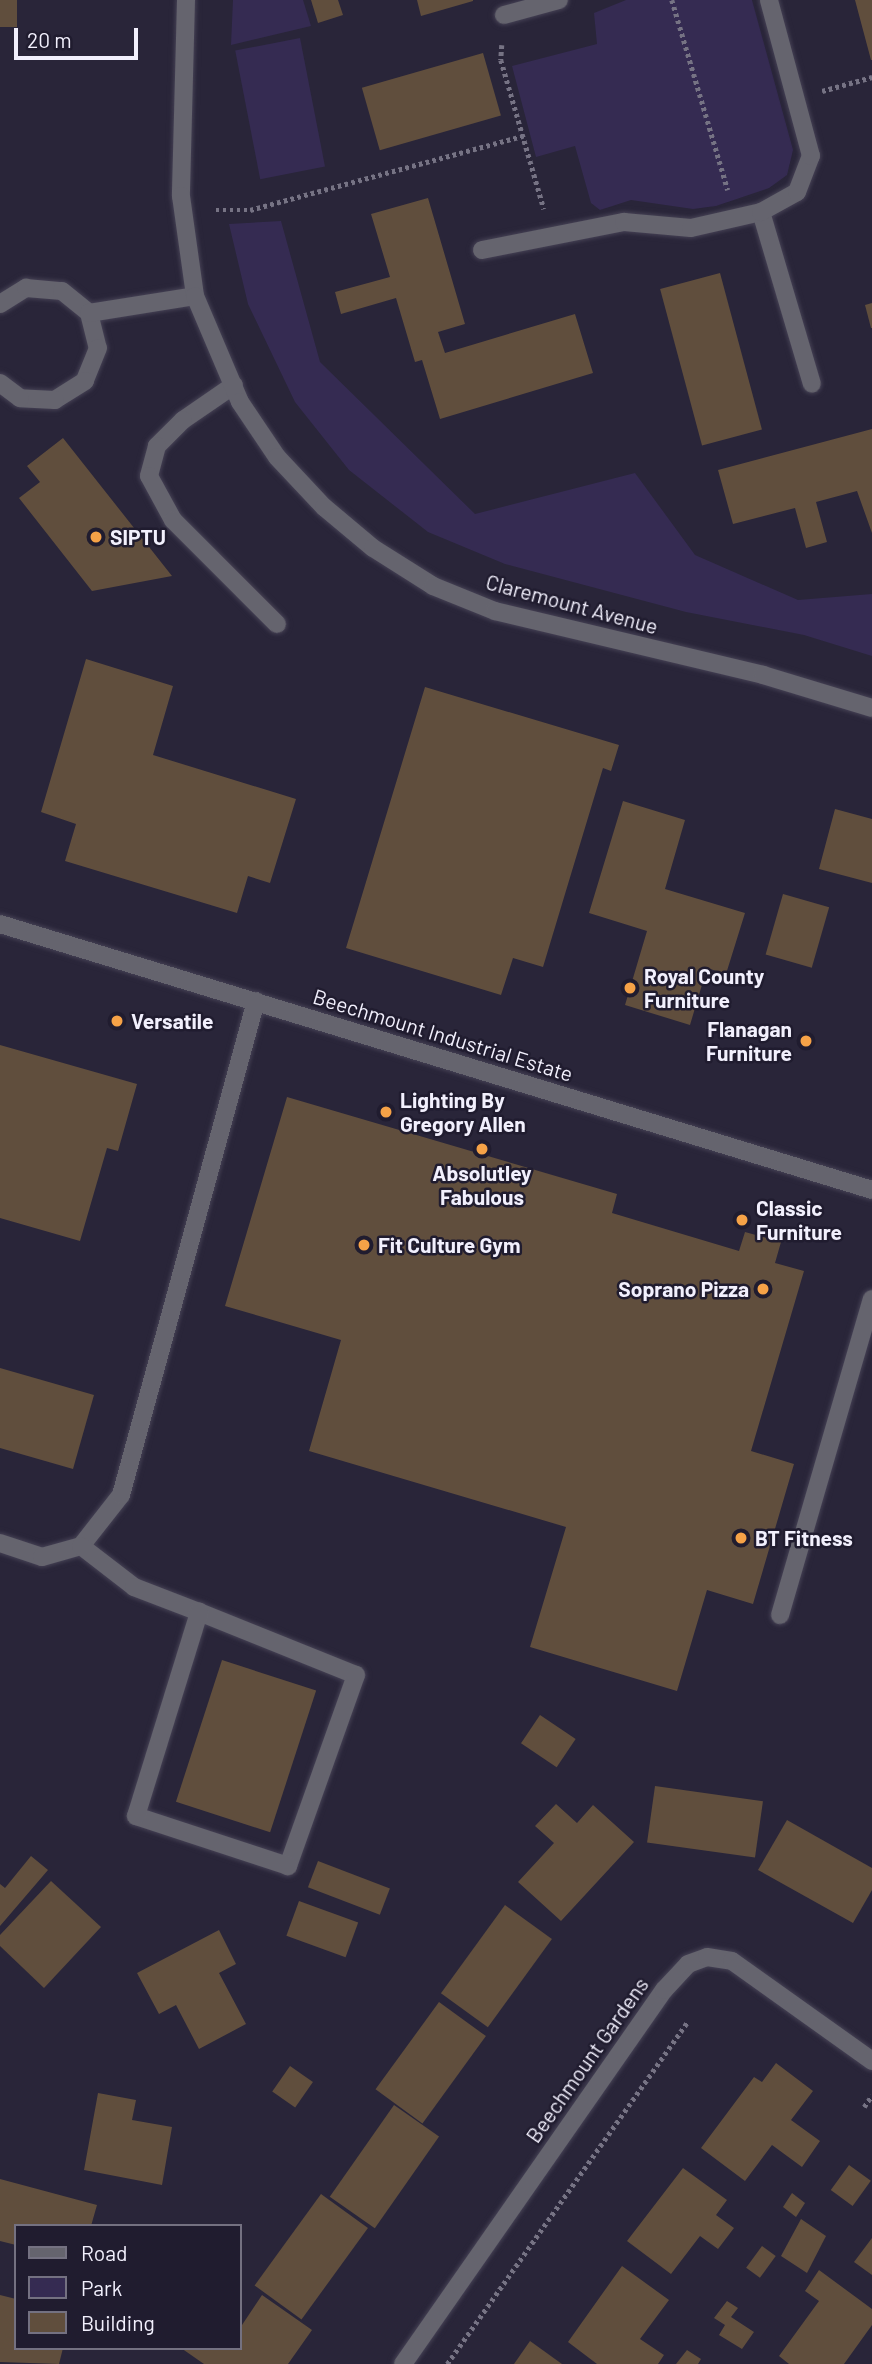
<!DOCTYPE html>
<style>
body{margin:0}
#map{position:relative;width:872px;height:2364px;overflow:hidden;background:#292539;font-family:Barlow,sans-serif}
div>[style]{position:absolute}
.green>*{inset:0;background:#352b52;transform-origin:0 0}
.building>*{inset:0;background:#604e3d;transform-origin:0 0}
.path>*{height:4.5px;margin-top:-2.25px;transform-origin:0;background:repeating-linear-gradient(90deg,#767384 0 3.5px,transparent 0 7px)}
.roads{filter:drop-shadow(0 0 2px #454154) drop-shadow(0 0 2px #454154)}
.service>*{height:18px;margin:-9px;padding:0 9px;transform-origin:9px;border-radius:9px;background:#65646e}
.minor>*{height:18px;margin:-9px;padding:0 9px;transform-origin:9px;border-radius:9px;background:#65646e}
.tertiary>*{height:18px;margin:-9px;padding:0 9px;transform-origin:9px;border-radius:9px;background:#65646e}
.dots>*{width:19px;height:19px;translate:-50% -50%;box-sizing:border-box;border:4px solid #201c2f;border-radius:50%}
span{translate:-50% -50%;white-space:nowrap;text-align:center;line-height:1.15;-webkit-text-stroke:5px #201c2f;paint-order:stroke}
.poi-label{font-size:21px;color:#f2f0fd;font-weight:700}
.left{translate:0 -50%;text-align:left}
.right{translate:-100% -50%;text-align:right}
.street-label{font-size:21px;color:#f2f0fd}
.legend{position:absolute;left:14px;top:2224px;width:228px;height:126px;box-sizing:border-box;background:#201c2f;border:2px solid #747181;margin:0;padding:9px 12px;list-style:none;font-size:21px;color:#f2f0fd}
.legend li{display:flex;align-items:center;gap:14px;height:35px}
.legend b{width:35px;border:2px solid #747181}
.scale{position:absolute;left:14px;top:28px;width:124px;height:32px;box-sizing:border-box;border:4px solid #f2f0fd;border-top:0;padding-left:9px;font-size:21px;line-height:24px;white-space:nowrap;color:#f2f0fd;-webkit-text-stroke:5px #201c2f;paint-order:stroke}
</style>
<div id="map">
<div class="green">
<i style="clip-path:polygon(233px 0,303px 0,311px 26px,231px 45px)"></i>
<i style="clip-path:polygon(626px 0,752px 0,793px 150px,787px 175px,769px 188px,716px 206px,693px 209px,631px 200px,600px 210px,591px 203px,575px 146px,536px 157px,512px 66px,597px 44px,594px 13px)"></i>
<i style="left:300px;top:38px;width:131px;height:66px;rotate:79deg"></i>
<i style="clip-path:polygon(281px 221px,320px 362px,475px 514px,635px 473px,695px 555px,798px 600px,872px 594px,872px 656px,804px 635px,686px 612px,505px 564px,428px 532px,349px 470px,295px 402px,248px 304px,229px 224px)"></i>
</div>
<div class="building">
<i style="left:0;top:0;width:17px;height:27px"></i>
<i style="clip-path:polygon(311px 0,338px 0,343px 15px,318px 23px)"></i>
<i style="clip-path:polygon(417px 0,473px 0,473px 1px,421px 16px)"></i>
<i style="clip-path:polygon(855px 0,872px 0,872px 60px,871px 60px)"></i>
<i style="left:483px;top:53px;width:65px;height:126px;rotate:74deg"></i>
<i style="clip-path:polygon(428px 198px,465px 324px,438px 332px,445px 353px,575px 314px,593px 373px,440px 419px,422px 360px,415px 362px,396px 298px,341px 314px,335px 292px,390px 277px,371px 214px)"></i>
<i style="left:720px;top:273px;width:162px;height:62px;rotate:75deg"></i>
<i style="clip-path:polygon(872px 303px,872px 328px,871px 328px,865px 305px)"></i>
<i style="clip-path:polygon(872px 429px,872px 533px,857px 491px,816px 502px,827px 542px,806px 548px,795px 508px,733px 524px,718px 470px)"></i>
<i style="clip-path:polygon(63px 438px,172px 576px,92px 591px,19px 498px,40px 482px,27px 466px)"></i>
<i style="clip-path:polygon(86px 659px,173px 686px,153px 755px,296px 799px,270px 883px,248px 876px,237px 913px,65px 861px,76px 824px,41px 812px)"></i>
<i style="clip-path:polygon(425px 687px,619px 745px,611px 771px,603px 768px,543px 967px,513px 958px,501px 995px,346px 948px)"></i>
<i style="clip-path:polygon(623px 801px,685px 820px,665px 889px,745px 913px,726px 974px,707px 968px,690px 1025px,625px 1005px,647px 931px,589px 913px)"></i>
<i style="clip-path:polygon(835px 809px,872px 819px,872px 883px,819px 869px)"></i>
<i style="left:783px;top:894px;width:48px;height:63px;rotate:16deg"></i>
<i style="clip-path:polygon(0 1045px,137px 1084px,118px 1151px,107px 1148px,80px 1241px,0 1218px)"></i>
<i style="clip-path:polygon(287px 1097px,617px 1194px,612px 1213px,739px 1251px,745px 1232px,781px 1242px,775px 1263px,804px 1271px,751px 1451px,794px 1464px,753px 1604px,707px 1590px,677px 1691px,530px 1647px,566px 1527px,309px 1451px,341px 1340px,225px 1306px)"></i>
<i style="clip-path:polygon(0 1368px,94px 1395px,73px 1469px,0 1448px)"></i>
<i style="left:222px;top:1660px;width:99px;height:149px;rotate:18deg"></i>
<i style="left:540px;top:1715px;width:43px;height:34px;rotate:34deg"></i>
<i style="left:655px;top:1786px;width:109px;height:57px;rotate:8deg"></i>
<i style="clip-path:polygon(556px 1804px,577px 1823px,593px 1805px,634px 1842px,561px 1921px,518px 1882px,554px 1843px,535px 1826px)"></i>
<i style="clip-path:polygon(787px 1820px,872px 1868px,872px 1890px,853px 1923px,758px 1870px)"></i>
<i style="clip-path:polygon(31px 1856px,48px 1870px,0 1926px,0 1884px,5px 1888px)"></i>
<i style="left:318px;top:1861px;width:77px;height:28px;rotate:21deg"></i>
<i style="clip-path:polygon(51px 1881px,101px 1927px,44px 1988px,0 1946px,0 1935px)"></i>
<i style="left:299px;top:1901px;width:63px;height:37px;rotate:20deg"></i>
<i style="left:505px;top:1905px;width:58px;height:109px;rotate:36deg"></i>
<i style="clip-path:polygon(219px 1930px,236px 1964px,219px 1973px,246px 2024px,199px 2049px,176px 2005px,159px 2014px,137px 1973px)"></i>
<i style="left:439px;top:2002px;width:58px;height:108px;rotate:36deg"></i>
<i style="clip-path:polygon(776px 2063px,813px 2091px,791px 2120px,820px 2141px,802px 2167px,772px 2145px,745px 2181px,701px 2148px,754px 2077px,762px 2082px)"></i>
<i style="left:290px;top:2066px;width:28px;height:31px;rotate:35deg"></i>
<i style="clip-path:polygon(98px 2093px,136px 2100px,132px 2120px,172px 2127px,162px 2185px,84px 2170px)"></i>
<i style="left:394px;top:2105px;width:55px;height:112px;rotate:35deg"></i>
<i style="left:849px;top:2165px;width:27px;height:31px;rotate:36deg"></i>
<i style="clip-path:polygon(683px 2168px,727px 2200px,716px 2215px,734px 2228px,718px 2249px,700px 2236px,671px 2274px,627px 2241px)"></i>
<i style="clip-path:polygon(0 2179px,97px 2205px,91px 2226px,16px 2226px,16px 2245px,0 2241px)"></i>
<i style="clip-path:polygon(792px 2193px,805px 2203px,796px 2217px,783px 2207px)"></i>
<i style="left:321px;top:2194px;width:58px;height:113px;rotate:36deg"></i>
<i style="clip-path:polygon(801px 2219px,826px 2236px,807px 2273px,781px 2256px)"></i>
<i style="clip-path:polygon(872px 2238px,872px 2275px,854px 2262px)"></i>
<i style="left:762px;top:2246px;width:17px;height:27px;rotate:36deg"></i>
<i style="clip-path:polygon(622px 2266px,669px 2300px,640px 2339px,664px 2355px,658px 2364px,597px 2364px,568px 2342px)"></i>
<i style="clip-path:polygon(819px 2270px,872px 2309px,872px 2325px,844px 2364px,789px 2364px,779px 2356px,819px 2301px,805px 2291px)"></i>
<i style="clip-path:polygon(0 2295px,16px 2299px,16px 2348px,63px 2348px,59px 2364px,0 2362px)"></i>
<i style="clip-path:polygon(262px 2295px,312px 2330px,288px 2364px,204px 2364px,181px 2348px,240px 2348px,240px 2328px)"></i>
<i style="clip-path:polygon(727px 2301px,738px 2308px,731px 2317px,754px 2332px,742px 2349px,719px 2335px,725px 2325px,714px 2318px)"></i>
<i style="clip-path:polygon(530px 2341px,562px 2364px,514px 2364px)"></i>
<i style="clip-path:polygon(687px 2350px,701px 2359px,698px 2364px,676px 2364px)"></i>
</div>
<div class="path">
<i style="left:672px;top:0;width:198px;rotate:73.6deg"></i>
<i style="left:502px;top:45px;width:15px;rotate:94deg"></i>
<i style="left:501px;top:60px;width:155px;rotate:73.9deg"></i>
<i style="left:822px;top:91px;width:52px;rotate:-15.6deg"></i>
<i style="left:216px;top:210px;width:34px"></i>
<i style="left:250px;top:210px;width:283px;rotate:-15.2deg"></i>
<i style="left:864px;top:2107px;width:14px;rotate:-56deg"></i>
<i style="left:447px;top:2364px;width:417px;rotate:-54.9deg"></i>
</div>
<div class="roads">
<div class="service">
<i style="left:0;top:304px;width:31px;rotate:-32deg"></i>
<i style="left:26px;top:288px;width:36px;rotate:5deg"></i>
<i style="left:62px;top:291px;width:35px;rotate:39deg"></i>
<i style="left:89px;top:313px;width:36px;rotate:76deg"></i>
<i style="left:98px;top:348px;width:35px;rotate:112deg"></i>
<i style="left:85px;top:381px;width:36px;rotate:148deg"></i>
<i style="left:55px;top:400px;width:35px;rotate:-177deg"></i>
<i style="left:20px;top:398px;width:25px;rotate:-143deg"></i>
<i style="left:89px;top:313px;width:107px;rotate:-9.1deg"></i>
<i style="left:234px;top:385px;width:62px;rotate:145.5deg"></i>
<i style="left:183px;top:420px;width:37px;rotate:135deg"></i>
<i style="left:157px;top:446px;width:31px;rotate:105deg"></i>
<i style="left:149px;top:476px;width:50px;rotate:61.4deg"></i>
<i style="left:173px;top:520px;width:147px;rotate:45deg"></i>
<i style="left:0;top:1543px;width:44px;rotate:18.4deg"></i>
<i style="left:42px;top:1557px;width:41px;rotate:-15.8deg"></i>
<i style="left:81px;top:1546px;width:65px;rotate:-51.9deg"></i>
<i style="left:121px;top:1495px;width:512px;rotate:-74.72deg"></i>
<i style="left:81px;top:1546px;width:67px;rotate:37.7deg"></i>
<i style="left:134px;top:1587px;width:70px;rotate:21deg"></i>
<i style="left:199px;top:1612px;width:169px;rotate:21.9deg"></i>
<i style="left:356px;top:1675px;width:203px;rotate:109.6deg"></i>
<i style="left:288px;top:1866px;width:160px;rotate:-161.8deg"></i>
<i style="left:136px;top:1816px;width:214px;rotate:-72.8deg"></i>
<i style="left:780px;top:1615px;width:329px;rotate:-73.8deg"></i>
</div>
<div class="minor">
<i style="left:504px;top:15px;width:57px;rotate:-15.3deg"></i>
<i style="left:761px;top:212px;width:179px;rotate:73.5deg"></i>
<i style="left:482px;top:250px;width:145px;rotate:-11.2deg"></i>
<i style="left:624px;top:222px;width:67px;rotate:5.1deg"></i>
<i style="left:691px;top:228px;width:72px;rotate:-12.9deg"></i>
<i style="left:761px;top:212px;width:41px;rotate:-29.1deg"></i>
<i style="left:797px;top:192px;width:39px;rotate:-69deg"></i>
<i style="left:811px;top:156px;width:162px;rotate:-105.1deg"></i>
<i style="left:0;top:924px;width:912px;rotate:16.96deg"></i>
<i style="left:403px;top:2364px;width:456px;rotate:-55.1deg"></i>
<i style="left:664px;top:1990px;width:35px;rotate:-47deg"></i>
<i style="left:688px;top:1964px;width:20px;rotate:-20deg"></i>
<i style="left:707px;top:1957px;width:25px;rotate:9deg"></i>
<i style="left:732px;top:1961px;width:172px;rotate:35.5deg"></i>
</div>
<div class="tertiary">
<i style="left:186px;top:0;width:196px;rotate:91.5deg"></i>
<i style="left:181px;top:196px;width:101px;rotate:82deg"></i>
<i style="left:195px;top:296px;width:115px;rotate:67deg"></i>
<i style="left:240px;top:402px;width:66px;rotate:56.1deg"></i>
<i style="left:277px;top:457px;width:69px;rotate:46.8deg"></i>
<i style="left:324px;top:507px;width:64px;rotate:39.9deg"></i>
<i style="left:373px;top:548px;width:71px;rotate:32.3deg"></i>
<i style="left:433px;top:586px;width:67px;rotate:22deg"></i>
<i style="left:495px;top:611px;width:276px;rotate:13.4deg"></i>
<i style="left:763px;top:675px;width:114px;rotate:16.8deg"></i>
</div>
</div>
<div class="dots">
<i style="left:96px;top:537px;background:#f6a247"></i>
<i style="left:630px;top:988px;background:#f6a247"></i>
<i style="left:117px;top:1021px;background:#f6a247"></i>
<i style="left:806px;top:1041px;background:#f6a247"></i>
<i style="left:386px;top:1112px;background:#f6a247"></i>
<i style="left:482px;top:1149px;background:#f6a247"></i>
<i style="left:742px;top:1220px;background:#f6a247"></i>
<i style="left:364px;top:1245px;background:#f6a247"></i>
<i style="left:763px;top:1289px;background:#f6a247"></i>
<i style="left:741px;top:1538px;background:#f6a247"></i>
</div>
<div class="poi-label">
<span class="left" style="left:110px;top:537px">SIPTU</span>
<span class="left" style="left:644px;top:988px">Royal County<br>Furniture</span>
<span class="left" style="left:131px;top:1021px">Versatile</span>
<span class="right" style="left:792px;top:1041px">Flanagan<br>Furniture</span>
<span class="left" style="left:400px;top:1112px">Lighting By<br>Gregory Allen</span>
<span style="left:482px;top:1185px">Absolutley<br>Fabulous</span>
<span class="left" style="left:756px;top:1220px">Classic<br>Furniture</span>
<span class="left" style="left:378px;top:1245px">Fit Culture Gym</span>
<span class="right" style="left:749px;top:1289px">Soprano Pizza</span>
<span class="left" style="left:755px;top:1538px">BT Fitness</span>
</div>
<div class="street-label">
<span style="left:572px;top:604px;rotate:15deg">Claremount Avenue</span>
<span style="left:443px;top:1035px;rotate:17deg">Beechmount Industrial Estate</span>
<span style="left:587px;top:2060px;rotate:-55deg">Beechmount Gardens</span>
</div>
<ul class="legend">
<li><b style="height:9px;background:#65646e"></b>Road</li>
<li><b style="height:19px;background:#352b52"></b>Park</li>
<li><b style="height:19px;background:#604e3d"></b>Building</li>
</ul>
<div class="scale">20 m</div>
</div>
